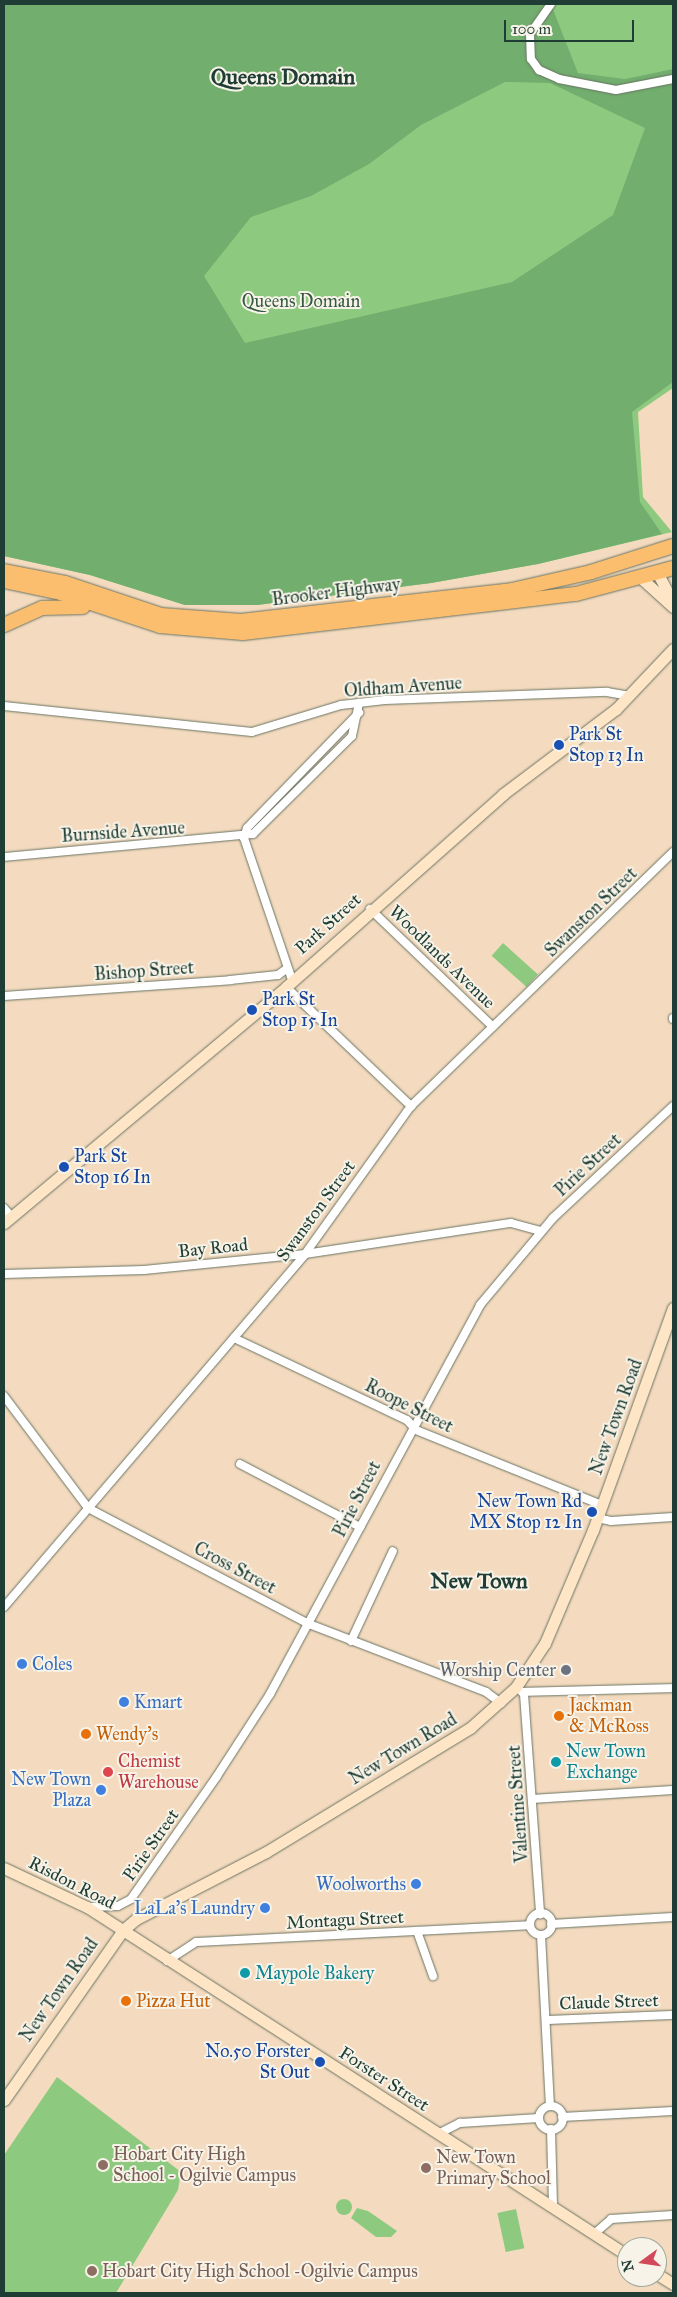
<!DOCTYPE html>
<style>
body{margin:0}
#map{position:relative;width:677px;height:2297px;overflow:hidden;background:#f4dbbf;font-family:"IM FELL Great Primer",serif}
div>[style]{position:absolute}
.green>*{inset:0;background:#8dca7f;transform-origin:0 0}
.round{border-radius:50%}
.forest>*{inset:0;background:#72ae6e}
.roads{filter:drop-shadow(0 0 1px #6a7465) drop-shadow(0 0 1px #6a7465)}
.street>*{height:8px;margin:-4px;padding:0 4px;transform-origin:4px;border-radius:4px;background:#fff}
.street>.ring{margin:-4px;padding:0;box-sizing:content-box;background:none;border:8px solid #fff;border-radius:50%}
.secondary>*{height:11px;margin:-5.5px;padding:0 5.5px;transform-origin:5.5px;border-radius:5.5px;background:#fde5c5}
.highway>*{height:14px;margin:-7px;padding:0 7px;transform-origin:7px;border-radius:7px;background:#fbbe6e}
.dots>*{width:14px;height:14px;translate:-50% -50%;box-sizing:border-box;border:2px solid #f7f3e8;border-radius:50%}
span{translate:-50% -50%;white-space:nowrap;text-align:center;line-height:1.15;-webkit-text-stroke:4px #f7f3e8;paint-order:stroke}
.park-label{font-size:18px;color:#355943}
.street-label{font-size:18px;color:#1f3d34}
.transit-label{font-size:18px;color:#164399}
.left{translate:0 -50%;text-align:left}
.right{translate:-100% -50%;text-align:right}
.shop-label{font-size:18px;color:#366cbe}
.worship-label{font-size:18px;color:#5b616d}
.food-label{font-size:18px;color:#c56008}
.culture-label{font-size:18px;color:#0d838f}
.health-label{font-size:18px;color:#be3a42}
.education-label{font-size:18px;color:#785e54}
.district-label{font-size:22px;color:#1f3d34;font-weight:700}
.frame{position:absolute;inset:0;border:5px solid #1f3d34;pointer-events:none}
.north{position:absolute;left:617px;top:2237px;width:50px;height:50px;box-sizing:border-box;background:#f7f3e8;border:1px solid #a1aaa0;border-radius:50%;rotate:256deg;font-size:14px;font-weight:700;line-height:20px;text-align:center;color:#1f3d34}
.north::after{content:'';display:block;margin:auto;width:18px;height:22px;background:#d1495b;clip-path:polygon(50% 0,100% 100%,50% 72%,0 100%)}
.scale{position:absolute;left:504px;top:20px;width:130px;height:22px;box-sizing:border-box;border:2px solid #1f3d34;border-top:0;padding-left:6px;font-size:15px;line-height:18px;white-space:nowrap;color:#1f3d34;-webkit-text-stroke:4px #f7f3e8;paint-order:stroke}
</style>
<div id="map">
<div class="green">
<i style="clip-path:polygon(4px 4px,673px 4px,673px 388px,638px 412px,643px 497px,672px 532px,538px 564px,431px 583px,257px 605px,185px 605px,90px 575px,4px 556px)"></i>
<i style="left:503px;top:943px;width:47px;height:17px;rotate:42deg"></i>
<i style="clip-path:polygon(57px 2077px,181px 2172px,178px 2190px,116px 2293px,4px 2293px,4px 2155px)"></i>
<i class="round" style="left:336px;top:2199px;width:16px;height:16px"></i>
<i style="clip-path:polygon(357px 2208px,368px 2211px,397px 2231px,391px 2237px,376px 2237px,351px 2218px)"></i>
<i style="left:516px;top:2209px;width:40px;height:19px;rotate:78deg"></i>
</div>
<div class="forest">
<i style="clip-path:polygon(evenodd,4px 4px,554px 4px,552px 7px,578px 73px,625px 79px,673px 69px,673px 382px,632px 412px,640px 502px,662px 534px,538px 564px,431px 583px,257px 605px,185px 605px,90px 575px,4px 556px,4px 4px,505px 82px,550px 83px,645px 128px,613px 215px,512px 282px,245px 343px,204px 276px,251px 217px,311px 196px,369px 164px,421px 125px,505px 82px)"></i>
</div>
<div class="roads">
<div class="street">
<i style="left:551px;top:4px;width:37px;rotate:125deg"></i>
<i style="left:530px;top:34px;width:25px;rotate:88deg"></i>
<i style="left:531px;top:59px;width:14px;rotate:54deg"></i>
<i style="left:539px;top:70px;width:22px;rotate:24deg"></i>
<i style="left:559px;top:79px;width:58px;rotate:10.9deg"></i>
<i style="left:616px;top:90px;width:58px;rotate:-10.9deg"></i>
<i style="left:4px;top:706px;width:249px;rotate:6deg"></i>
<i style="left:252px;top:732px;width:93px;rotate:-16.9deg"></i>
<i style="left:341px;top:705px;width:44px;rotate:-6.5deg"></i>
<i style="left:385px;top:700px;width:222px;rotate:-2.1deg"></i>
<i style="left:607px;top:692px;width:23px;rotate:10deg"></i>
<i style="left:244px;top:838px;width:10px;rotate:-73deg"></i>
<i style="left:247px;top:828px;width:161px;rotate:-45.8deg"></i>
<i style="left:244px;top:838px;width:150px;rotate:71.3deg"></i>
<i style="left:4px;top:857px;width:250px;rotate:-5.3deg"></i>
<i style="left:253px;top:834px;width:139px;rotate:-44.7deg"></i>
<i style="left:352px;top:736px;width:34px;rotate:-78deg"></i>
<i style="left:370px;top:909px;width:170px;rotate:43.8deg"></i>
<i style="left:286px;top:987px;width:173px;rotate:43.6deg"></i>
<i style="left:4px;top:996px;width:227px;rotate:-4deg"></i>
<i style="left:230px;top:980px;width:48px;rotate:-5.9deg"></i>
<i style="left:278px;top:975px;width:9px;rotate:-36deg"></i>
<i style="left:673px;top:1019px;width:1px;rotate:-90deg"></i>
<i style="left:4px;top:1208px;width:11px;rotate:49deg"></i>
<i style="left:4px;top:1274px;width:140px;rotate:-1.6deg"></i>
<i style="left:144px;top:1270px;width:162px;rotate:-5.7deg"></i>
<i style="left:305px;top:1254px;width:208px;rotate:-8.6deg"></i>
<i style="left:511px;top:1223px;width:30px;rotate:15deg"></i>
<i style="left:234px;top:1338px;width:191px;rotate:25.4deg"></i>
<i style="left:407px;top:1420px;width:13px;rotate:48deg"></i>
<i style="left:416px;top:1430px;width:201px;rotate:22deg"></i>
<i style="left:4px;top:1396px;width:140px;rotate:53.1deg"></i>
<i style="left:88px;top:1508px;width:250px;rotate:27.7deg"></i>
<i style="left:309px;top:1624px;width:190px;rotate:21deg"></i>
<i style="left:486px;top:1692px;width:19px;rotate:36deg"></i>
<i style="left:240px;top:1464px;width:136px;rotate:27.7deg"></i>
<i style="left:597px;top:1518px;width:14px;rotate:12deg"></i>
<i style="left:611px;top:1521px;width:62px;rotate:-3.7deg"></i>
<i style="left:4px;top:1607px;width:464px;rotate:-49.5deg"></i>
<i style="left:305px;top:1254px;width:182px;rotate:-54.4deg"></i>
<i style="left:411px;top:1106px;width:365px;rotate:-44.1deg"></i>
<i style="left:351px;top:1641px;width:99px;rotate:-65deg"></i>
<i style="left:522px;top:1692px;width:151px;rotate:-1.5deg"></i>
<i style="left:524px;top:1694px;width:221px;rotate:85.8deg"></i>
<i style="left:532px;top:1799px;width:141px;rotate:-3.7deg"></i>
<i style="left:89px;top:1907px;width:29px;rotate:-2deg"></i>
<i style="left:118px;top:1906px;width:15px;rotate:-28deg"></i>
<i style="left:131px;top:1899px;width:150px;rotate:-55deg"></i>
<i style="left:217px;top:1776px;width:98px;rotate:-57.1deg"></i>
<i style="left:270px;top:1694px;width:442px;rotate:-61.6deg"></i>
<i style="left:480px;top:1305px;width:114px;rotate:-50deg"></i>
<i style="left:553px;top:1218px;width:164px;rotate:-43deg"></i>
<i class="ring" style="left:530px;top:1913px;width:14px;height:14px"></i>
<i style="left:551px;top:1924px;width:122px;rotate:-3.3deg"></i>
<i style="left:417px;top:1931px;width:48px;rotate:70.4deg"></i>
<i style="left:541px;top:1935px;width:171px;rotate:87deg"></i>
<i style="left:167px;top:1961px;width:35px;rotate:-33deg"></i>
<i style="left:196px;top:1942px;width:334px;rotate:-2.9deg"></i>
<i style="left:546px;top:2020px;width:127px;rotate:-2.3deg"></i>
<i class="ring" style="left:539px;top:2106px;width:16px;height:16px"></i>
<i style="left:562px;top:2117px;width:111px;rotate:-3.1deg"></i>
<i style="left:551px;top:2129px;width:78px;rotate:88.5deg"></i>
<i style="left:438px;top:2134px;width:25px;rotate:-27deg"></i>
<i style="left:460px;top:2123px;width:79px;rotate:-3.6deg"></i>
<i style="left:594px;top:2234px;width:23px;rotate:-41deg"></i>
<i style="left:611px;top:2219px;width:62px;rotate:-3.7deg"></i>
</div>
<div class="secondary">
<i style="left:658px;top:574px;width:32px;rotate:62deg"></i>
<i style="left:642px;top:579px;width:42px;rotate:42.1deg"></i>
<i style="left:4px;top:1223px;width:368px;rotate:-39.9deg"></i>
<i style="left:286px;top:987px;width:290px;rotate:-41.6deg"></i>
<i style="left:503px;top:794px;width:141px;rotate:-37deg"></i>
<i style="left:616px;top:709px;width:83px;rotate:-46.5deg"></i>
<i style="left:4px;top:1868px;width:92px;rotate:25.2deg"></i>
<i style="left:87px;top:1907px;width:642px;rotate:32.8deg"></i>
<i style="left:4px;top:2100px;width:208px;rotate:-55deg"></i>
<i style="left:123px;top:1930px;width:17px;rotate:-40deg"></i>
<i style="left:136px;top:1919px;width:146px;rotate:-27.3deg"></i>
<i style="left:266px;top:1852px;width:239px;rotate:-31.3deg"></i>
<i style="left:470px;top:1728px;width:62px;rotate:-41.7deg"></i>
<i style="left:516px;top:1687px;width:53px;rotate:-56.6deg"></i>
<i style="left:545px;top:1643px;width:123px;rotate:-67deg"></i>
<i style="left:593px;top:1530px;width:236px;rotate:-70.2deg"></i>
<i style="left:657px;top:2274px;width:19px;rotate:32deg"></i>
</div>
<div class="highway">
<i style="left:4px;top:571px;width:62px;rotate:11.1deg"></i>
<i style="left:65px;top:583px;width:101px;rotate:18.4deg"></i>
<i style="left:161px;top:615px;width:80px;rotate:4.3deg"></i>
<i style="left:241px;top:621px;width:273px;rotate:-6.5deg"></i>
<i style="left:512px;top:590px;width:81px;rotate:-12.8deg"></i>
<i style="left:591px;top:572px;width:86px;rotate:-17.6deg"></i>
<i style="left:4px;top:581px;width:58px;rotate:11.9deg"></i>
<i style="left:61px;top:593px;width:104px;rotate:18.4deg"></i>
<i style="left:160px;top:626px;width:83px;rotate:4.8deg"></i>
<i style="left:243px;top:633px;width:335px;rotate:-6.7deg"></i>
<i style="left:576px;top:594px;width:100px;rotate:-15deg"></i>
<i style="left:4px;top:625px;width:42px;rotate:-24.1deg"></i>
<i style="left:42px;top:608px;width:41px;rotate:-1.4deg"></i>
</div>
</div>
<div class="dots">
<i style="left:559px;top:745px;background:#1a4fb4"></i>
<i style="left:252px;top:1010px;background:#1a4fb4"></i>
<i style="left:64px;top:1167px;background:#1a4fb4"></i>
<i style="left:592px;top:1512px;background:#1a4fb4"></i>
<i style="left:22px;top:1664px;background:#3f7fe0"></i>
<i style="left:566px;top:1670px;background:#6b7280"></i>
<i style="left:124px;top:1702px;background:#3f7fe0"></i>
<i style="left:559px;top:1716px;background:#e8710a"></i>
<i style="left:86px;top:1734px;background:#e8710a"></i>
<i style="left:556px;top:1762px;background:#0f9aa8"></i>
<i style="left:108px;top:1772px;background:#e0444e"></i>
<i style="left:101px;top:1790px;background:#3f7fe0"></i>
<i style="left:416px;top:1884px;background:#3f7fe0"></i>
<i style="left:265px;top:1908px;background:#3f7fe0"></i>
<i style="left:245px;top:1973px;background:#0f9aa8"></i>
<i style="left:126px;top:2001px;background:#e8710a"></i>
<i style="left:320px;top:2062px;background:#1a4fb4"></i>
<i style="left:103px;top:2165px;background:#8d6e63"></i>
<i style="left:426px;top:2168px;background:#8d6e63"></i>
<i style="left:92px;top:2271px;background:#8d6e63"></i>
</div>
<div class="park-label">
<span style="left:301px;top:301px">Queens Domain</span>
</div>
<div class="street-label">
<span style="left:336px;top:592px;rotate:-7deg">Brooker Highway</span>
<span style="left:403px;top:687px;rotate:-4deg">Oldham Avenue</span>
<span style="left:123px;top:832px;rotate:-4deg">Burnside Avenue</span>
<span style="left:591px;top:912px;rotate:-44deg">Swanston Street</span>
<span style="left:328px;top:924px;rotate:-42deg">Park Street</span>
<span style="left:442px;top:957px;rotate:44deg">Woodlands Avenue</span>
<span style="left:144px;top:971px;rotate:-4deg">Bishop Street</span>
<span style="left:588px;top:1165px;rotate:-43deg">Pirie Street</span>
<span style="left:316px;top:1211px;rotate:-54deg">Swanston Street</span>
<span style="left:213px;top:1248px;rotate:-6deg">Bay Road</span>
<span style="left:409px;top:1406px;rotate:27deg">Roope Street</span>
<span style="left:616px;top:1417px;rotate:-70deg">New Town Road</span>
<span style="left:357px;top:1499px;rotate:-63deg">Pirie Street</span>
<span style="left:235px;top:1568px;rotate:28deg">Cross Street</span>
<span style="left:403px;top:1749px;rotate:-31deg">New Town Road</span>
<span style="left:518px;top:1804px;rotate:-94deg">Valentine Street</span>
<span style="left:151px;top:1845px;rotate:-55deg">Pirie Street</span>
<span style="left:72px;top:1883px;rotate:27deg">Risdon Road</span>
<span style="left:345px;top:1920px;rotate:-3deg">Montagu Street</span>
<span style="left:59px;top:1990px;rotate:-55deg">New Town Road</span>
<span style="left:609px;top:2002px;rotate:-2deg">Claude Street</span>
<span style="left:384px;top:2079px;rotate:33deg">Forster Street</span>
</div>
<div class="transit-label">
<span class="left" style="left:569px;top:745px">Park St<br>Stop 13 In</span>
<span class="left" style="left:262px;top:1010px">Park St<br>Stop 15 In</span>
<span class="left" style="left:74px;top:1167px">Park St<br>Stop 16 In</span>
<span class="right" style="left:582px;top:1512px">New Town Rd<br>MX Stop 12 In</span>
<span class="right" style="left:310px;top:2062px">No.50 Forster<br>St Out</span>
</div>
<div class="shop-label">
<span class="left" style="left:32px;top:1664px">Coles</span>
<span class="left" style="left:134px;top:1702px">Kmart</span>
<span class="right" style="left:91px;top:1790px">New Town<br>Plaza</span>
<span class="right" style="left:406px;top:1884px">Woolworths</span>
<span class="right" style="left:255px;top:1908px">LaLa's Laundry</span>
</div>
<div class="worship-label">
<span class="right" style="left:556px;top:1670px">Worship Center</span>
</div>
<div class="food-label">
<span class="left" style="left:569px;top:1716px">Jackman<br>&amp; McRoss</span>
<span class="left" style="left:96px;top:1734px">Wendy's</span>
<span class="left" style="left:136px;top:2001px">Pizza Hut</span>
</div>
<div class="culture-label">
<span class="left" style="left:566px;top:1762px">New Town<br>Exchange</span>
<span class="left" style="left:255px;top:1973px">Maypole Bakery</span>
</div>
<div class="health-label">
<span class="left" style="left:118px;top:1772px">Chemist<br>Warehouse</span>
</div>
<div class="education-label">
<span class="left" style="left:113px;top:2165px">Hobart City High<br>School - Ogilvie Campus</span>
<span class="left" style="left:436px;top:2168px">New Town<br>Primary School</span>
<span class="left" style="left:102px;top:2271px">Hobart City High School -Ogilvie Campus</span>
</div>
<div class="district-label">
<span style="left:283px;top:77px">Queens Domain</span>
<span style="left:479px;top:1581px">New Town</span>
</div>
<div class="frame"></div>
<div class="north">N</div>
<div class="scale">100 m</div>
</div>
